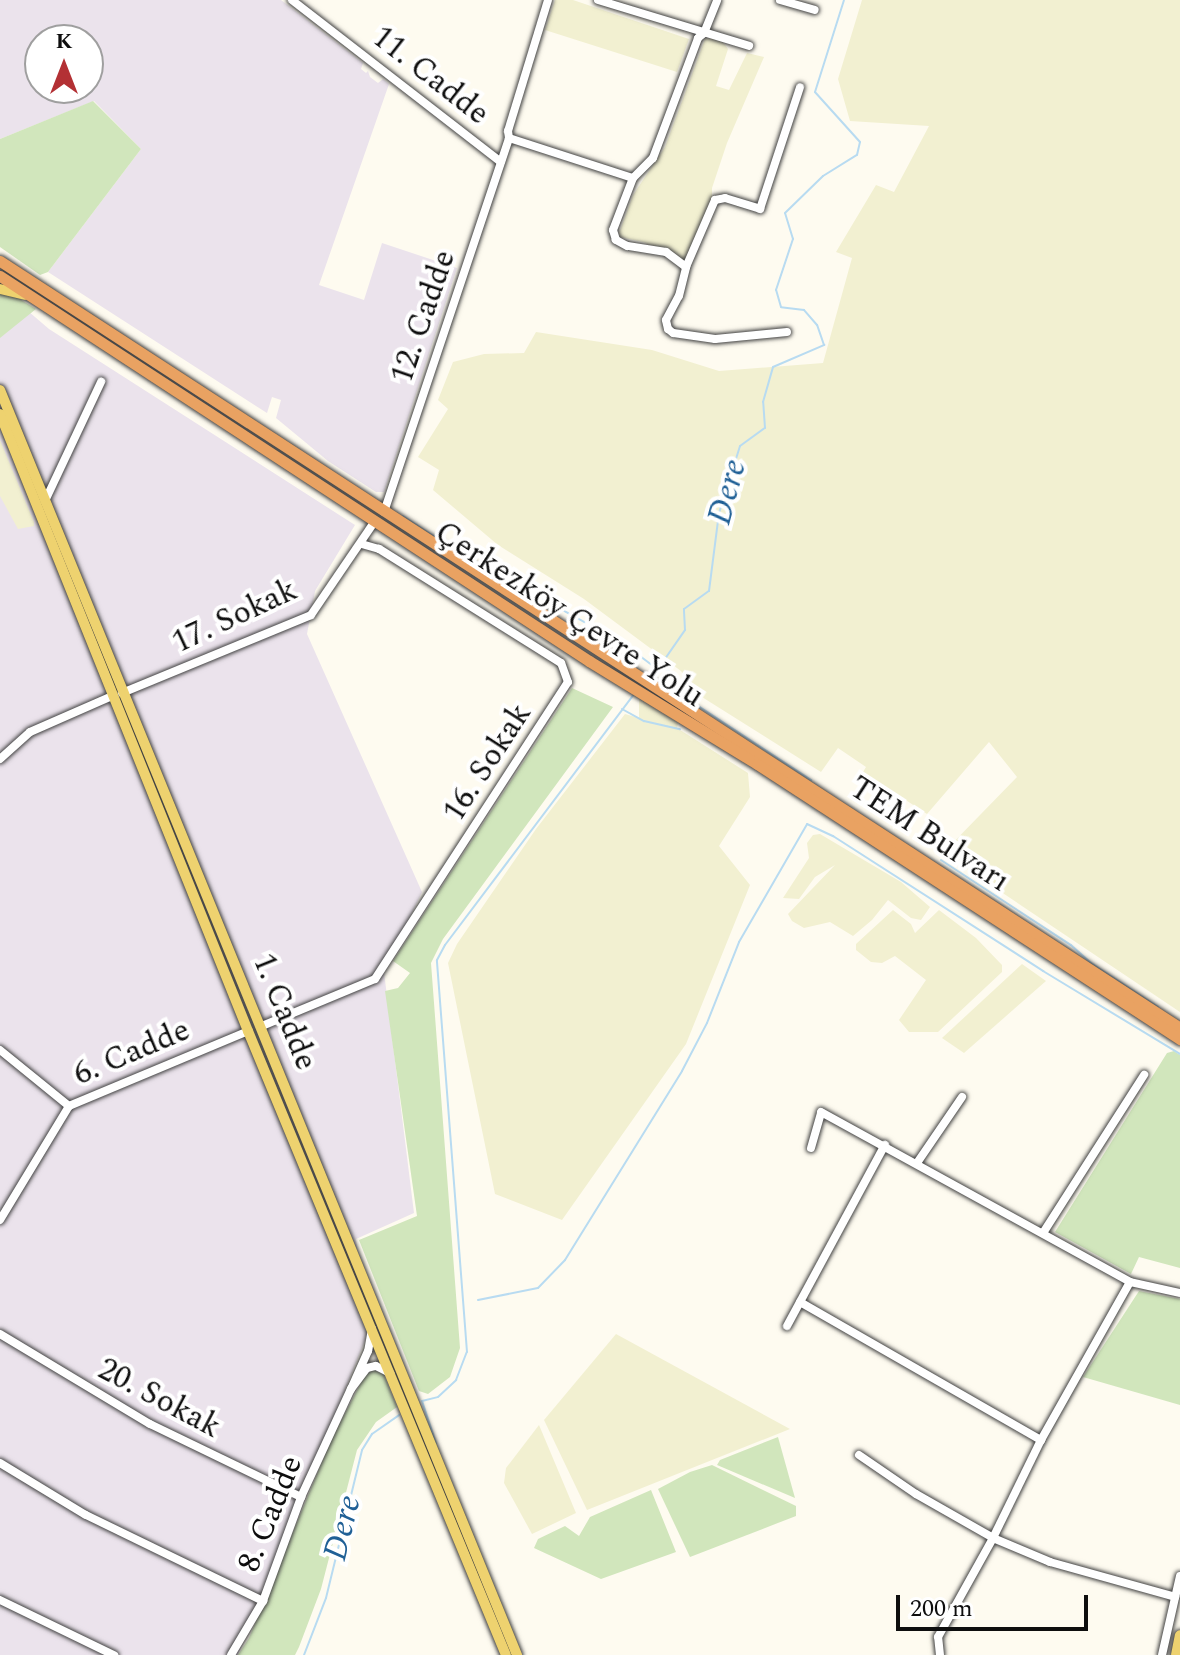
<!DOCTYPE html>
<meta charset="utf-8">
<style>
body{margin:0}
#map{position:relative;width:1180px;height:1655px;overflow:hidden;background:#fefbf0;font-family:Spectral,serif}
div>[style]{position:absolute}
.industrial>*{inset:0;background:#ebe3ec}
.farmland>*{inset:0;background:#f2f0d1}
.green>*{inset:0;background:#d1e6bc}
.stream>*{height:2px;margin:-1px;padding:0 1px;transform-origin:1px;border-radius:1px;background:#b8dbf1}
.roads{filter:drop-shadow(0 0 2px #414141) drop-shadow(0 0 2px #414141)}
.minor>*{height:8px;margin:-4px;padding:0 4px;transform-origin:4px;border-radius:4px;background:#fff}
.major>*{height:10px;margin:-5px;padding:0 5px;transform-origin:5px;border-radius:5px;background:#eed26f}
.highway>*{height:11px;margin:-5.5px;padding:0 5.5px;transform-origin:5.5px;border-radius:5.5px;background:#e9a262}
span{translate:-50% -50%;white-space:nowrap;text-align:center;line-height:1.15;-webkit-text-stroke:8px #fff;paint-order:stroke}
.street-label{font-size:32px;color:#0e0e0e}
.water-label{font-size:34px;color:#206096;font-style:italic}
.north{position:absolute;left:24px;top:24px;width:80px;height:80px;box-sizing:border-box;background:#fff;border:2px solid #9f9f9f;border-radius:50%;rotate:0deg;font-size:22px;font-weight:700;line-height:32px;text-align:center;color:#0e0e0e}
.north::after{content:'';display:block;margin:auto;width:28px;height:36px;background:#b33034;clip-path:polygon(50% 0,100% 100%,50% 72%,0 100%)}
.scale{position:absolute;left:896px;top:1595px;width:192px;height:36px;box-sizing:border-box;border:4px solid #0e0e0e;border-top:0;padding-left:10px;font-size:24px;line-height:28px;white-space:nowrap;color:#0e0e0e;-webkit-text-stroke:6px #fff;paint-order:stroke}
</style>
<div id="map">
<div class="industrial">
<i style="clip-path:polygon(evenodd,0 0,281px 0,363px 63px,361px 69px,366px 73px,368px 71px,370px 77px,378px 83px,383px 79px,389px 84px,319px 285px,364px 300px,382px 243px,457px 268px,384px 492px,376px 492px,328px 461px,276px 418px,281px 400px,272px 397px,267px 413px,48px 272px,141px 149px,94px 101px,0 139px,0 0,40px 40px,88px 40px,88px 88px,40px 88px,40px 40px)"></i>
<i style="clip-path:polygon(0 287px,49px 329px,355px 525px,315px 591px,307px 634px,422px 892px,384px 972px,414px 1213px,356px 1239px,368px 1333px,238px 1655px,0 1655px)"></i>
</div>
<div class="farmland">
<i style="clip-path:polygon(555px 0,573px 0,689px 39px,677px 72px,545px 30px)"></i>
<i style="clip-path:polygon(862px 0,1180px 0,1180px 1012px,943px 853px,1017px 777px,989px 742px,927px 814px,863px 772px,866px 767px,838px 748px,821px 772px,694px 692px,681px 671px,584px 599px,498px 545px,433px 490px,439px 470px,418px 457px,448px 409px,438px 400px,453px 362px,484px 354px,524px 353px,536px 332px,652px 350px,719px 371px,823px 363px,852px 258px,836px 252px,876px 185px,894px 192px,929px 126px,850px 121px,838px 79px)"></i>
<i style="clip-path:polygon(710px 38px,723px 42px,728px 49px,716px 86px,729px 90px,747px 53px,764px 57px,727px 143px,712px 188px,712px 200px,686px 262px,643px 242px,620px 237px,619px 233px,633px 195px,665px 147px,705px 39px)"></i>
<i style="clip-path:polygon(0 440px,34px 522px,34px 526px,18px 529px,0 496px)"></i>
<i style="clip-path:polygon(639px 698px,678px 723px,677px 728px,748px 773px,750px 797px,719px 846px,750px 885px,686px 1044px,562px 1220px,495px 1194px,448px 963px,457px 944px,536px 829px,625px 714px,639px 718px)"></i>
<i style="clip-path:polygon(820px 834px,901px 882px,930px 907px,921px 920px,911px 918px,888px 900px,872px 920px,853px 936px,830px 922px,804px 928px,792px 921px,788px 914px,835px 865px,815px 877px,799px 899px,783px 898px,809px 858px,807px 843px,813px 835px)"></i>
<i style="clip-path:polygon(893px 910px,911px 924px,915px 933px,939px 910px,976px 938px,1002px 965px,1002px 972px,938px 1032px,909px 1032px,899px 1020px,926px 980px,895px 956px,882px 963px,871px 962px,856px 950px,856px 944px)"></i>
<i style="clip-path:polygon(1022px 964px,1046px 981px,964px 1053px,942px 1038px)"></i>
<i style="clip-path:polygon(616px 1334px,790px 1429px,587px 1510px,544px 1420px)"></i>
<i style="clip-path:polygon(539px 1425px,576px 1513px,532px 1534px,504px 1483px,506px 1468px)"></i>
</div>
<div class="green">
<i style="clip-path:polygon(93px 101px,141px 149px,48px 272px,40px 275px,0 247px,0 139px)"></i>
<i style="clip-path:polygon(0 291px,13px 295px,36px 309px,0 338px)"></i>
<i style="clip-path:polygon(572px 688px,613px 707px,443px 939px,431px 963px,460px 1348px,450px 1377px,428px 1394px,419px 1391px,359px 1240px,417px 1216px,385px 991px,398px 988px,410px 973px,393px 961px)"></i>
<i style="clip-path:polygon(1174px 1051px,1180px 1055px,1180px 1268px,1139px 1257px,1131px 1274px,1055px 1232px,1167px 1053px)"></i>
<i style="clip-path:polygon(1139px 1291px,1180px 1299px,1180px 1405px,1083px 1377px)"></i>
<i style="clip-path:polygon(373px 1370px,383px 1373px,397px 1407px,376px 1422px,357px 1450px,321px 1589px,299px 1647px,295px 1655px,238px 1655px,249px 1638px,332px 1438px,365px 1375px)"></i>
<i style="clip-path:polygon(778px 1437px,795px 1498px,717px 1465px,720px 1460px)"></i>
<i style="clip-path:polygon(712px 1465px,796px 1506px,796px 1516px,690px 1557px,658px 1489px,690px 1472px)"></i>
<i style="clip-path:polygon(651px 1490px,676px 1552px,601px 1579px,534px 1548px,538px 1539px,565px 1526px,579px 1536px,590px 1517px)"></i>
</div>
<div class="stream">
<i style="left:403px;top:516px;width:69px;rotate:33.2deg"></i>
<i style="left:461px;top:554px;width:186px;rotate:28.9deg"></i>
<i style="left:624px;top:644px;width:39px;rotate:37deg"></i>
<i style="left:661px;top:667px;width:9px;rotate:27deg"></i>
<i style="left:669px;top:671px;width:25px;rotate:64deg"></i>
<i style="left:680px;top:694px;width:157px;rotate:33.3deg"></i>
<i style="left:648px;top:675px;width:15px;rotate:-37deg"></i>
<i style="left:660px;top:666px;width:44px;rotate:-55.2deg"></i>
<i style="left:685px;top:630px;width:21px;rotate:-93deg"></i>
<i style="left:684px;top:609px;width:31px;rotate:-36deg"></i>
<i style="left:709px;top:591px;width:79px;rotate:-82.7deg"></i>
<i style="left:719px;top:513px;width:70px;rotate:-72.6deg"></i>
<i style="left:740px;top:446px;width:31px;rotate:-36deg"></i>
<i style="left:765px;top:428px;width:26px;rotate:-94deg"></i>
<i style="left:763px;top:402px;width:36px;rotate:-74deg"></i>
<i style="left:773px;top:367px;width:56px;rotate:-23.3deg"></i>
<i style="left:824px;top:345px;width:21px;rotate:-109deg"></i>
<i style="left:817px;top:325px;width:20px;rotate:-131deg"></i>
<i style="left:804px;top:310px;width:23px;rotate:-173deg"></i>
<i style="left:781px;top:307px;width:18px;rotate:-106deg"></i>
<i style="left:776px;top:290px;width:54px;rotate:-71.6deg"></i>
<i style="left:793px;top:239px;width:27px;rotate:-107deg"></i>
<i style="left:785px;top:213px;width:53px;rotate:-44.2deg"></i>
<i style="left:823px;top:176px;width:40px;rotate:-32deg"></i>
<i style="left:857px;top:155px;width:13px;rotate:-77deg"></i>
<i style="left:860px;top:142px;width:67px;rotate:-132deg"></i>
<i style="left:815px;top:92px;width:96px;rotate:-72.5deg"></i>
<i style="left:622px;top:709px;width:25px;rotate:29deg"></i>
<i style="left:644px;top:721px;width:37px;rotate:13deg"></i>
<i style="left:941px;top:860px;width:155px;rotate:33.2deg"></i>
<i style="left:1071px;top:945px;width:27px;rotate:42deg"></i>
<i style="left:1091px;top:963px;width:80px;rotate:33.3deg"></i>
<i style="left:478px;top:1300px;width:61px;rotate:-11.3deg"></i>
<i style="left:538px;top:1288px;width:39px;rotate:-46deg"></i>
<i style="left:565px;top:1260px;width:222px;rotate:-58.2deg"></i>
<i style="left:682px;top:1071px;width:54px;rotate:-62.5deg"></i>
<i style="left:707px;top:1023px;width:87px;rotate:-68.4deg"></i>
<i style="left:739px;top:942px;width:136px;rotate:-60deg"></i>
<i style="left:807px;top:824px;width:29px;rotate:25deg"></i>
<i style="left:833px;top:836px;width:250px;rotate:32.7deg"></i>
<i style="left:1043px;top:971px;width:160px;rotate:31.2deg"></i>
<i style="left:436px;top:1443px;width:44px;rotate:-108.4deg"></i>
<i style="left:422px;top:1401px;width:16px;rotate:-14deg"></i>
<i style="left:438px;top:1397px;width:25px;rotate:-43deg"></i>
<i style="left:456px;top:1380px;width:30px;rotate:-69deg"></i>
<i style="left:467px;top:1352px;width:393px;rotate:-94.4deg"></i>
<i style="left:437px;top:960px;width:17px;rotate:-62deg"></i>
<i style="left:445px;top:945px;width:316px;rotate:-53deg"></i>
<i style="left:304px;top:1655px;width:61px;rotate:-68.9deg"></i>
<i style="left:326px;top:1598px;width:152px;rotate:-76.3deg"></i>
<i style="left:362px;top:1450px;width:19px;rotate:-58deg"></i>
<i style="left:372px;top:1434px;width:33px;rotate:-35deg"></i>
</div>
<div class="roads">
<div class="minor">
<i style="left:292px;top:0;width:264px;rotate:37.8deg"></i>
<i style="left:598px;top:0;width:158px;rotate:16.9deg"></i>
<i style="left:780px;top:0;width:36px;rotate:16deg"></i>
<i style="left:509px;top:138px;width:130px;rotate:17.9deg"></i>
<i style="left:686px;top:267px;width:25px;rotate:-143deg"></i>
<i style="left:666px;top:252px;width:39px;rotate:-171deg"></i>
<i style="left:627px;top:246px;width:13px;rotate:-151deg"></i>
<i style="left:616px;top:240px;width:10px;rotate:-107deg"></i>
<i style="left:613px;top:230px;width:56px;rotate:-69deg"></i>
<i style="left:633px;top:178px;width:28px;rotate:-45deg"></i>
<i style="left:653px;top:158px;width:128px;rotate:-69.4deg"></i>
<i style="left:698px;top:38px;width:8px;rotate:-40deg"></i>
<i style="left:704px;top:33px;width:35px;rotate:-68deg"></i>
<i style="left:787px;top:332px;width:72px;rotate:174.4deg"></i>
<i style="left:715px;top:339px;width:42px;rotate:-171.9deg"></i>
<i style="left:673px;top:333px;width:6px;rotate:-141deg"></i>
<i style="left:668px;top:329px;width:9px;rotate:-103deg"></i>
<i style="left:666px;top:320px;width:27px;rotate:-62deg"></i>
<i style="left:679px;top:296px;width:30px;rotate:-76deg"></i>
<i style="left:686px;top:267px;width:73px;rotate:-66.6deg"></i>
<i style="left:715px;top:200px;width:10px;rotate:-11deg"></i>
<i style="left:725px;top:198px;width:37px;rotate:17deg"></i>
<i style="left:760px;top:209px;width:128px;rotate:-71.8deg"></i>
<i style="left:45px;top:501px;width:132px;rotate:-64.8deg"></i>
<i style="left:384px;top:512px;width:394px;rotate:-71.5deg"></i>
<i style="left:509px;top:138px;width:7px;rotate:-98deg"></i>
<i style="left:508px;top:131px;width:137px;rotate:-73deg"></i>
<i style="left:122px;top:693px;width:204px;rotate:-22.4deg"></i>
<i style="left:311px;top:615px;width:114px;rotate:-55.8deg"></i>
<i style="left:0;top:759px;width:40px;rotate:-42deg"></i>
<i style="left:30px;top:732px;width:90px;rotate:-23.7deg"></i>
<i style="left:262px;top:1026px;width:122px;rotate:-22.6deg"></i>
<i style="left:375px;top:979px;width:354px;rotate:-57deg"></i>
<i style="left:568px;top:682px;width:20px;rotate:-110deg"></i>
<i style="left:561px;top:663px;width:215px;rotate:-147.9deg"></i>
<i style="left:379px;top:549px;width:19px;rotate:-164deg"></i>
<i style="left:0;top:1050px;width:89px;rotate:39.1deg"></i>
<i style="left:811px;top:1148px;width:37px;rotate:-74deg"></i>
<i style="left:821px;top:1112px;width:353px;rotate:28.8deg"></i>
<i style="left:1130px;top:1282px;width:51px;rotate:12.4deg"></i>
<i style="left:917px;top:1163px;width:80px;rotate:-55.7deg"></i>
<i style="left:0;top:1220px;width:133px;rotate:-58.8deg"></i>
<i style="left:69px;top:1106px;width:194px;rotate:-22.7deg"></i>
<i style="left:1043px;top:1233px;width:188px;rotate:-57.4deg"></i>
<i style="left:800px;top:1302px;width:278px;rotate:29.8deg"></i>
<i style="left:1041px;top:1440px;width:181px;rotate:-60.6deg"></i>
<i style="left:787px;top:1326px;width:206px;rotate:-61.6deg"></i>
<i style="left:372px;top:1329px;width:22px;rotate:100deg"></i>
<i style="left:368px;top:1351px;width:42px;rotate:114.1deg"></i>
<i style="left:351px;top:1389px;width:26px;rotate:-53deg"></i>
<i style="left:367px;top:1368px;width:9px;rotate:-13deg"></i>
<i style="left:376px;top:1366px;width:16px;rotate:27deg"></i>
<i style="left:0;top:1334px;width:175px;rotate:31deg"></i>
<i style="left:150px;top:1424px;width:168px;rotate:25.8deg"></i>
<i style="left:859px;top:1455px;width:69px;rotate:34.4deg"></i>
<i style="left:916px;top:1494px;width:89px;rotate:29.7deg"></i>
<i style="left:993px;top:1538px;width:62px;rotate:22.8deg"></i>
<i style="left:1050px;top:1562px;width:130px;rotate:15.6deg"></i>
<i style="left:0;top:1463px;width:100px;rotate:31.2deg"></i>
<i style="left:86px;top:1515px;width:197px;rotate:25.9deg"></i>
<i style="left:0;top:1600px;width:127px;rotate:25.8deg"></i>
<i style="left:231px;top:1655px;width:63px;rotate:-59.3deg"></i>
<i style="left:263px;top:1601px;width:111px;rotate:-69.9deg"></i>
<i style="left:301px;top:1497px;width:119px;rotate:-65.2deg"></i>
<i style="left:940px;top:1655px;width:18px;rotate:-96deg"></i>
<i style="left:938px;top:1637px;width:113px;rotate:-60.9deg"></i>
<i style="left:993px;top:1538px;width:109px;rotate:-63.9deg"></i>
<i style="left:1162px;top:1655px;width:81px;rotate:-77.2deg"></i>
</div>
<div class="major">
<i style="left:0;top:289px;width:26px;rotate:13deg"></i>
<i style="left:0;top:390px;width:1367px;rotate:67.77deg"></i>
<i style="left:0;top:414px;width:665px;rotate:68.1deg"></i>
<i style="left:248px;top:1031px;width:675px;rotate:67.54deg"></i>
<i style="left:1176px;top:1655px;width:20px;rotate:-79deg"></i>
</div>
<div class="highway">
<i style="left:0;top:261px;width:1407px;rotate:33.02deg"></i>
<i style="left:0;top:276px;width:704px;rotate:33.17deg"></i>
<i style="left:589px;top:661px;width:197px;rotate:31.5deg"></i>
<i style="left:757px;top:764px;width:505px;rotate:33.03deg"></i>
</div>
</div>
<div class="street-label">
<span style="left:430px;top:76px;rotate:38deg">11. Cadde</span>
<span style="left:424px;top:317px;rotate:-71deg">12. Cadde</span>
<span style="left:569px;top:615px;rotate:33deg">Çerkezköy Çevre Yolu</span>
<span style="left:235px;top:617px;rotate:-25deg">17. Sokak</span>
<span style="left:488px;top:763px;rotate:-57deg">16. Sokak</span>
<span style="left:929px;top:835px;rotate:33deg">TEM Bulvarı</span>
<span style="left:284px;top:1012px;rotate:68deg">1. Cadde</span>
<span style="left:132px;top:1053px;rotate:-23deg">6. Cadde</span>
<span style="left:159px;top:1399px;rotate:28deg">20. Sokak</span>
<span style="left:271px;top:1514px;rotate:-68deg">8. Cadde</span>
</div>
<div class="water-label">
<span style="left:728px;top:492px;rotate:-75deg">Dere</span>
<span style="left:343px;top:1528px;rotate:-76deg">Dere</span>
</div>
<div class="north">K</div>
<div class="scale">200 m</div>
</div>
